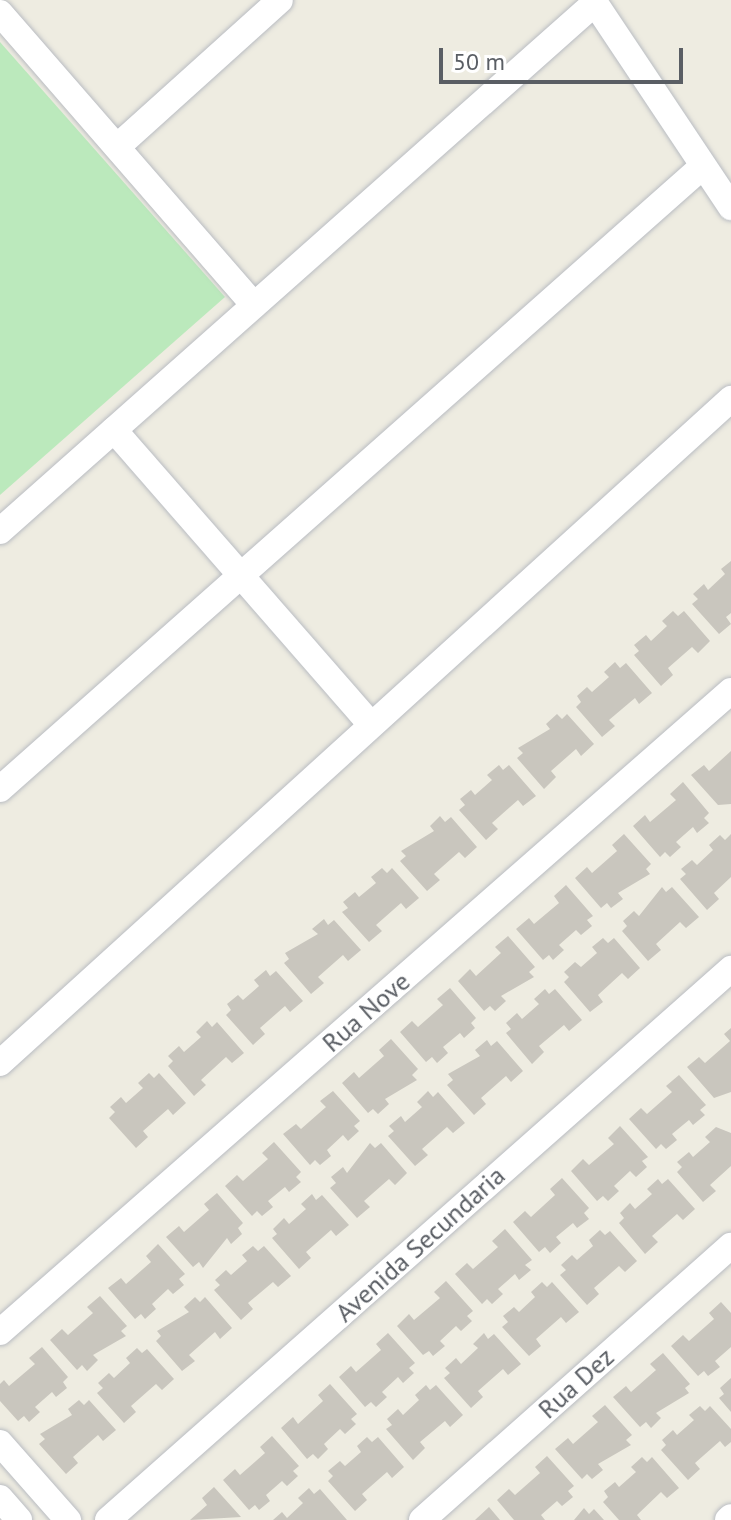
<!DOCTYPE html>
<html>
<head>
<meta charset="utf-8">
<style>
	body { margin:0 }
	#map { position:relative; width:731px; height:1520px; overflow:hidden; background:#eeece1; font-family:"PT Sans",sans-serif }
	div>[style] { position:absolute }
	.green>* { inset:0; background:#bbe9bc }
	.building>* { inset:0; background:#c9c6be }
	.roads { filter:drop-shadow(0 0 2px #b9bcc2) drop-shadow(0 0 2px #b9bcc2) }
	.minor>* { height:26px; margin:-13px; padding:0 13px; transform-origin:13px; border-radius:13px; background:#fff }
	span { translate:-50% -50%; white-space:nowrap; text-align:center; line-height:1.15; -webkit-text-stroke:6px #fff; paint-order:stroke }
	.street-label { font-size:26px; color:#5a5e64 }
	.scale { position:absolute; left:439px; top:48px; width:244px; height:36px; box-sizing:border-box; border:4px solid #5a5e64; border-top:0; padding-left:10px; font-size:24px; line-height:28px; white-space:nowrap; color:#5a5e64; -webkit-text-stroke:6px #fff; paint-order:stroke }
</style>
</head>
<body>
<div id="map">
	<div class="green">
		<div style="clip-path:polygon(0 42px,225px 297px,0 495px)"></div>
	</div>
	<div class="building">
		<div style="clip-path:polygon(731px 561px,731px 613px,726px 617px,731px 624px,719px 634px,692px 604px,698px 599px,693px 594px,704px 584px,708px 590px,725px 574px,721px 569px)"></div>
		<div style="clip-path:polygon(673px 611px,678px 616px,684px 611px,710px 641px,698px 653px,692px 647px,668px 668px,673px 675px,661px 686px,634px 655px,639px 651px,634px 645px,646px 635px,651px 641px,667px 626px,662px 621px)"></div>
		<div style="clip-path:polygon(615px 662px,620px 668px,626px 663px,652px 693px,639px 704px,635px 698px,609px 720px,615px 726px,602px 737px,576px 707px,581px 702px,577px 696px,587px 687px,592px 692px,609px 677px,604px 672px)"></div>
		<div style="clip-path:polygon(557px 714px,562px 719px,567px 714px,594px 744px,581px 756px,576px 749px,551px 771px,556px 777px,544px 789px,517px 758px,523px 753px,518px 748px,550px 729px,546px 724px)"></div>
		<div style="clip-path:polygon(731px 751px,731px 804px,718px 805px,691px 775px,704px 765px,709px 771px)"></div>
		<div style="clip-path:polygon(499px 765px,503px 770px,509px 765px,536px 796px,523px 806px,518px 800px,492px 823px,498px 829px,486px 840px,459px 810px,465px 805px,460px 799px,471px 790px,475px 795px,492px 780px,487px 775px)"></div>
		<div style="clip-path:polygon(683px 782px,709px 813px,704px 818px,709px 823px,697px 833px,693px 827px,676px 842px,681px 847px,670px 857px,665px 852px,660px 857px,633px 826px,645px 815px,650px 822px,676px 800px,670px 794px)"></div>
		<div style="clip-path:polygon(440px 816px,445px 822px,451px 817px,477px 847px,465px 858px,459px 852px,434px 874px,440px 880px,427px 891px,400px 861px,406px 856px,401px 851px,434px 831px,430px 826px)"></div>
		<div style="clip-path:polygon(624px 834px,651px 864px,646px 869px,650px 874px,618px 893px,623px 899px,611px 908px,607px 903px,601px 908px,575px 878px,587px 867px,592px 873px,617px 851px,612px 845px)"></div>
		<div style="clip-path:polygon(731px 834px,731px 877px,714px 893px,719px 899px,707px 910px,680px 879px,686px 874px,681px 869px,692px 860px,697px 865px,713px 850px,709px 845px,720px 835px,725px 840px)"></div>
		<div style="clip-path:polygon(382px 868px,387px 873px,392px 868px,419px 898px,406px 909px,401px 903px,376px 925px,382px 931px,369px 942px,342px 912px,348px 908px,343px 902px,355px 892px,359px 897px,376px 883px,371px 877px)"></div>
		<div style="clip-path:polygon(566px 885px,593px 916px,587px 920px,592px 926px,581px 935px,576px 930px,559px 945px,564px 950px,553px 960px,549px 955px,543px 960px,516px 929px,529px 918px,534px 924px,559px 903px,554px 896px)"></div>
		<div style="clip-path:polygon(662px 887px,666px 892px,672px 887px,699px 917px,686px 928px,680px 922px,656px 944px,661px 950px,648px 961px,622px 931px,627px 926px,623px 921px,634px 911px,639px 916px)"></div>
		<div style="clip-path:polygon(324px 919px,328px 925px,334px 920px,361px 950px,348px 961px,343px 955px,318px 977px,324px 983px,311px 994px,284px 963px,289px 959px,285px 953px,318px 934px,312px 929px)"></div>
		<div style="clip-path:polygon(508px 936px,535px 967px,529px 972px,534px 977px,501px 996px,506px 1001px,495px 1011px,490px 1006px,484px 1011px,458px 981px,470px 969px,476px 976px,501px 953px,495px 947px)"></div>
		<div style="clip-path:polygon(603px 938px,608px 943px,614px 938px,640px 968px,628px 979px,622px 973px,598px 995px,603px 1002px,590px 1012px,564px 982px,569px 977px,564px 972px,575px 962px,581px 967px,597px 953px,592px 947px)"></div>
		<div style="clip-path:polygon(266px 970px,270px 976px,276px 971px,303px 1001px,290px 1012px,285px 1006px,260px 1028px,265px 1034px,253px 1045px,226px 1015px,231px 1010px,227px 1004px,238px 995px,243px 1000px,259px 986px,254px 980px)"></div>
		<div style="clip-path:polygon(450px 988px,476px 1018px,471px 1023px,475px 1028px,464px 1038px,460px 1033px,443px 1047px,448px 1053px,437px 1063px,432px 1057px,426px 1062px,400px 1032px,412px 1021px,418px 1027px,443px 1005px,437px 999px)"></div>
		<div style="clip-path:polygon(545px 989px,549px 994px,555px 989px,582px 1020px,569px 1031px,564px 1025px,539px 1046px,544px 1052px,532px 1064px,506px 1033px,511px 1029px,506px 1023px,517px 1013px,522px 1019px,539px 1004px,534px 999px)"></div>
		<div style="clip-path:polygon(207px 1021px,212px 1027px,217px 1022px,244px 1053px,232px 1063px,226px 1057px,201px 1080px,206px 1085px,194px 1096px,168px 1066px,173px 1061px,168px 1056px,179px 1046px,184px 1052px,201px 1037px,196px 1032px)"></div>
		<div style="clip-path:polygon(731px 1028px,731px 1092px,714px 1098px,687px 1067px,699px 1057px,705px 1063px,730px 1041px,724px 1034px)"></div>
		<div style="clip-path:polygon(391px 1039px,418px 1069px,412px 1075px,417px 1080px,385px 1099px,389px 1104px,378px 1114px,373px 1109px,368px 1113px,342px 1083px,354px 1072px,359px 1078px,384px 1056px,379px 1050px)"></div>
		<div style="clip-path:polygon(487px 1040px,491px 1046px,497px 1041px,523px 1071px,511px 1082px,506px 1076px,481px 1098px,486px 1104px,474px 1115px,447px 1085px,453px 1080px,448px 1074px,480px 1056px,475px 1050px)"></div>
		<div style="clip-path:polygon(149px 1073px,154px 1078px,159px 1073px,186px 1103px,173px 1115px,168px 1109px,143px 1131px,148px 1137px,136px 1148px,109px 1118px,115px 1112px,110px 1107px,121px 1097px,126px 1103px,143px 1088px,138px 1083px)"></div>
		<div style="clip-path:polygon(679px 1075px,706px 1105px,700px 1110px,705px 1115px,693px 1125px,689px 1120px,672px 1134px,677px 1140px,666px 1149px,661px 1144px,656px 1149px,629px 1119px,641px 1108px,647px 1114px,672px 1092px,666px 1086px)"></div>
		<div style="clip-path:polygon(333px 1091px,360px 1121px,354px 1126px,359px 1131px,348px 1141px,343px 1135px,327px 1150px,331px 1156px,320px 1165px,315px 1160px,310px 1165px,283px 1134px,296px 1124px,301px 1129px,326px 1107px,320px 1101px)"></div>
		<div style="clip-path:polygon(428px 1091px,433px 1097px,438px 1092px,465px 1123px,453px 1133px,447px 1127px,422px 1149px,428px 1155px,415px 1166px,388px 1136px,394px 1131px,389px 1126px,401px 1116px,405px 1122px,422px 1107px,417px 1102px)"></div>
		<div style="clip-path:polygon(620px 1126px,648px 1157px,642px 1161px,647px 1167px,636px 1177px,630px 1171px,614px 1186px,619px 1191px,608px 1201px,603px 1196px,597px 1201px,571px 1171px,583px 1159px,589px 1165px,614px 1144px,608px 1138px)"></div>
		<div style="clip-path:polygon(716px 1127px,731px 1133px,731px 1166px,710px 1185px,716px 1191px,703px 1202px,677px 1172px,682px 1167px,677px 1162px,689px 1152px,693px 1157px,710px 1142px,705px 1137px)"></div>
		<div style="clip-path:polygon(274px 1142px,301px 1172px,296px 1177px,301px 1182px,289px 1192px,285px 1187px,268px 1201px,273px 1207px,262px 1216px,257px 1211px,252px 1216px,225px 1186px,237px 1175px,243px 1181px,268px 1159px,262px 1153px)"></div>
		<div style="clip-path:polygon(370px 1143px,375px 1148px,381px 1143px,407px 1173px,395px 1185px,389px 1179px,364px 1201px,370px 1207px,357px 1218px,330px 1188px,336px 1183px,331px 1177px,343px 1167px,347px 1173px)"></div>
		<div style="clip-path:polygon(562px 1178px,589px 1208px,584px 1213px,589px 1219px,577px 1228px,573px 1223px,556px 1237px,561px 1243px,550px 1253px,545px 1247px,539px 1252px,513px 1222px,525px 1211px,531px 1217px,555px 1195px,550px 1189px)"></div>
		<div style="clip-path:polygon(658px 1179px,662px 1184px,668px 1179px,695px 1209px,683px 1220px,677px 1214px,652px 1236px,658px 1242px,645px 1254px,619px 1223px,624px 1218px,620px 1213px,630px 1203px,635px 1209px,652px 1194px,647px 1189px)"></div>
		<div style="clip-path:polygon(217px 1193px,243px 1223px,238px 1228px,242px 1234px,231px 1244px,227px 1238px,203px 1268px,199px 1262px,193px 1267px,166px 1237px,179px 1226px,184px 1232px,209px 1210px,204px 1204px)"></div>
		<div style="clip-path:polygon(312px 1194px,316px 1200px,322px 1195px,349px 1225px,336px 1236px,331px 1230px,306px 1252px,311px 1258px,299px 1269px,272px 1238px,277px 1234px,273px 1229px,284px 1218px,289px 1224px,306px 1209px,301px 1204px)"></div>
		<div style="clip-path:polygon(505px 1229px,532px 1260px,525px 1265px,531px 1270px,519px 1280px,515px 1274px,498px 1289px,503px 1294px,492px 1304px,487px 1299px,482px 1304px,455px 1274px,467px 1263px,473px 1269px,498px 1247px,492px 1241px)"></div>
		<div style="clip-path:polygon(600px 1230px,605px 1235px,610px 1231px,637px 1261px,625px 1272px,619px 1266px,594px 1288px,599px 1294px,587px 1305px,560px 1275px,566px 1270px,561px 1265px,572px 1255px,577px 1260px,593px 1246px,589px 1240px)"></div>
		<div style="clip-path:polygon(158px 1244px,185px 1274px,179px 1279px,184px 1285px,173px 1294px,168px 1289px,152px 1304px,156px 1309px,145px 1319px,141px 1314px,135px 1319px,108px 1288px,121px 1278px,126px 1284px,151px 1262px,146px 1256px)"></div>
		<div style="clip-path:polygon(253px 1246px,258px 1251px,264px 1246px,291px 1276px,278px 1287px,273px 1282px,248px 1303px,253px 1309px,241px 1320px,214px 1290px,220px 1285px,215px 1280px,226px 1270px,231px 1275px,247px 1261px,242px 1255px)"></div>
		<div style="clip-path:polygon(446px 1281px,473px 1311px,467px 1316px,472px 1321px,461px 1331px,456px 1326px,440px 1341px,445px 1346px,433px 1356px,429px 1351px,423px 1355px,397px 1326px,409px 1314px,414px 1320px,440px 1298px,434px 1292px)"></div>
		<div style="clip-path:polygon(542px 1282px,547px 1287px,552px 1282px,579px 1312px,566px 1323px,561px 1317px,536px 1339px,541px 1346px,529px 1356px,502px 1327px,508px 1322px,503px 1316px,514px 1307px,519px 1312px,535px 1297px,531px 1292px)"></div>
		<div style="clip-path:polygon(100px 1296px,127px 1326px,121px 1331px,126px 1336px,93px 1355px,98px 1360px,87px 1371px,82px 1365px,77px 1370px,50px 1340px,62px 1329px,68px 1335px,93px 1313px,87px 1307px)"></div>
		<div style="clip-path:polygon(195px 1297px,200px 1302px,205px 1297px,232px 1328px,220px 1339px,215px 1332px,189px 1355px,195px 1361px,182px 1371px,156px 1341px,161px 1336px,157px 1331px,189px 1312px,184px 1307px)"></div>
		<div style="clip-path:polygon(721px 1302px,731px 1313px,731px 1347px,715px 1361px,720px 1367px,708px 1376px,704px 1371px,698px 1376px,671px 1346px,683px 1335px,689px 1341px,714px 1319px,709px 1313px)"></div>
		<div style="clip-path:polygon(388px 1333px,415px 1363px,409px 1368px,414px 1373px,403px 1383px,398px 1377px,382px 1392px,387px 1397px,376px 1407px,371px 1402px,365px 1407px,339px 1377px,351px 1366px,356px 1372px,381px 1350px,376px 1344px)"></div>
		<div style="clip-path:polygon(484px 1333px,488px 1339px,494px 1334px,521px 1364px,508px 1375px,503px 1369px,478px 1391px,483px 1397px,471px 1408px,444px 1378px,450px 1373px,445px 1368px,456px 1358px,461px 1364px,478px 1348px,473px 1344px)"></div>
		<div style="clip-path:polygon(42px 1347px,68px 1377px,63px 1382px,67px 1388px,56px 1397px,52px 1392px,35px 1407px,40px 1412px,29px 1422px,24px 1416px,18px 1421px,0 1401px,0 1384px,4px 1380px,9px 1386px,35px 1364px,29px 1358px)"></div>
		<div style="clip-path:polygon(137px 1348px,142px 1353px,147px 1349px,174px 1379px,162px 1390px,156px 1384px,131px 1406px,136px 1412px,124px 1423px,97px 1393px,103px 1388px,98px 1383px,109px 1373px,114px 1378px,130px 1363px,126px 1358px)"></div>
		<div style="clip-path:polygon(663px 1353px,690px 1384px,685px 1388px,689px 1393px,656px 1413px,661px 1418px,651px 1428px,646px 1422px,640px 1427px,613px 1397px,626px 1386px,631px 1392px,656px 1370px,650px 1364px)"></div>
		<div style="clip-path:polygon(731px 1378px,731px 1412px,719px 1398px,724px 1394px,720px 1388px)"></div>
		<div style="clip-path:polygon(330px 1384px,357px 1414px,351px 1419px,356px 1424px,345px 1434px,340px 1429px,324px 1444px,328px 1449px,318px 1459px,313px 1454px,307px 1459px,281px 1428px,293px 1417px,298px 1424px,323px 1401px,318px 1395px)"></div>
		<div style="clip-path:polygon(426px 1385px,430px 1390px,436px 1385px,463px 1415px,450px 1427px,445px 1421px,420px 1442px,425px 1448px,413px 1460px,386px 1429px,392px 1425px,387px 1419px,398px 1409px,403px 1415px,419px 1400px,415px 1395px)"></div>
		<div style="clip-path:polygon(79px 1400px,84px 1405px,89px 1400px,116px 1430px,103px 1441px,98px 1435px,73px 1457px,78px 1463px,66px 1474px,39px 1444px,45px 1439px,40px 1434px,72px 1415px,68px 1409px)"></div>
		<div style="clip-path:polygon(605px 1405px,632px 1435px,626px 1440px,631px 1445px,598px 1464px,603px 1470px,592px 1479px,587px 1474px,582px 1479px,555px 1449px,568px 1438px,573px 1444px,598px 1422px,592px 1416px)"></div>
		<div style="clip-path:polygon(700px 1406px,705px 1411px,710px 1406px,731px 1429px,731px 1442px,725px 1447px,720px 1441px,695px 1463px,700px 1469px,688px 1480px,661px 1450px,666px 1445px,662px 1440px,673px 1430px,677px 1435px,694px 1420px,689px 1415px)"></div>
		<div style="clip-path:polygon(272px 1436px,299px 1466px,293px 1471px,298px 1476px,287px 1486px,282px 1481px,266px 1495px,270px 1501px,259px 1510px,255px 1505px,249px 1510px,223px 1480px,235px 1469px,240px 1475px,265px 1453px,260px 1447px)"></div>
		<div style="clip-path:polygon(367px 1437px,372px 1442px,378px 1437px,404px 1467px,392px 1478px,387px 1472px,362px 1494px,367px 1500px,355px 1511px,328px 1481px,333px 1476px,328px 1471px,340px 1461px,345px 1466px,361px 1452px,357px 1446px)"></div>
		<div style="clip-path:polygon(547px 1456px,574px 1486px,568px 1491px,573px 1497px,562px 1506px,557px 1501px,541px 1515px,545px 1520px,514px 1520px,497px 1500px,509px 1489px,515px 1495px,540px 1473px,535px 1467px)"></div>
		<div style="clip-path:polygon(642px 1457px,647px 1462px,652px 1457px,679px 1488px,667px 1498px,661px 1492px,637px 1515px,641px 1520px,619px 1520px,603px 1502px,608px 1497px,604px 1491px,615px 1482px,619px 1487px,636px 1472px,631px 1467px)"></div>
		<div style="clip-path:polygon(214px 1487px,241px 1517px,190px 1520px,207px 1505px,202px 1498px)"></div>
		<div style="clip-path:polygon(309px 1488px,314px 1494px,320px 1489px,347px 1520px,273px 1520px,282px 1512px,287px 1518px,303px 1503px,298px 1498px)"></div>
		<div style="clip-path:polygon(489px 1507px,500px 1520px,475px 1520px)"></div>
		<div style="clip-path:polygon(584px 1508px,589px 1514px,594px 1509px,604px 1520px,574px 1520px)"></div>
	</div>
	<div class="roads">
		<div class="minor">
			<div style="left:593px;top:0;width:249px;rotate:56.3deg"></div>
			<div style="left:0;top:13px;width:387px;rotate:49deg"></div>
			<div style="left:117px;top:147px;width:219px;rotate:-42deg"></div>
			<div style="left:114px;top:430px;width:391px;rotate:48.9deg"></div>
			<div style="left:0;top:531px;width:795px;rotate:-41.59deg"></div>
			<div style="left:0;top:789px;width:939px;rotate:-41.55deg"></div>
			<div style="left:0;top:1063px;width:988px;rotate:-42.25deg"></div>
			<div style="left:0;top:1332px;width:972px;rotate:-41.25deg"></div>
			<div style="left:0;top:1443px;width:103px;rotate:48.6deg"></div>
			<div style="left:0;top:1498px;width:29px;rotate:49deg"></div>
			<div style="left:108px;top:1520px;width:832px;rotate:-41.49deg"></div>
			<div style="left:422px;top:1520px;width:413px;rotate:-41.6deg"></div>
			<div style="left:728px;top:1520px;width:4px;rotate:-45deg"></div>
		</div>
	</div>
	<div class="street-label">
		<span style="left:366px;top:1012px;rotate:-41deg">Rua Nove</span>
		<span style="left:420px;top:1244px;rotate:-42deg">Avenida Secundaria</span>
		<span style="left:576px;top:1383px;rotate:-42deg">Rua Dez</span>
	</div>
	<div class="scale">50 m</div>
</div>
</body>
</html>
